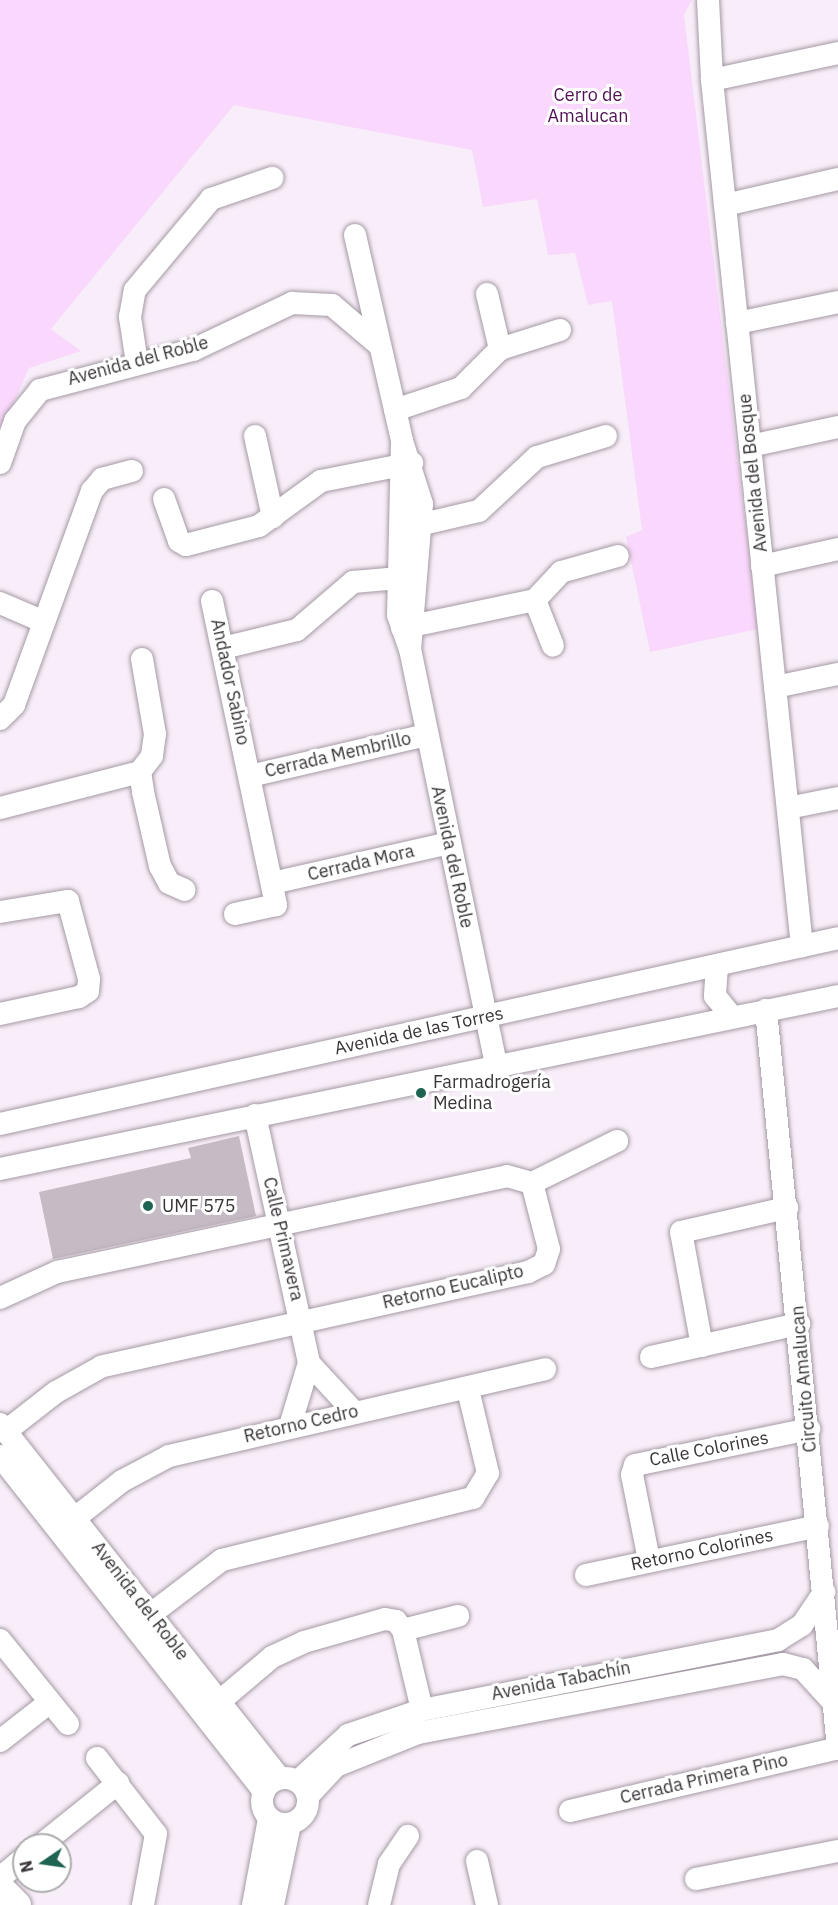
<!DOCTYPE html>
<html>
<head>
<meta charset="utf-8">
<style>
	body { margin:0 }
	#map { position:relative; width:838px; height:1905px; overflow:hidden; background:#f8eef9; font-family:"IBM Plex Sans",sans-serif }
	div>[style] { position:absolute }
	.green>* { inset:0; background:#fad7fc }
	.building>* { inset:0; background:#c5bbc5 }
	.roads { filter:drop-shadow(0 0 2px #a49aa4) drop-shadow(0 0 2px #a49aa4) }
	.minor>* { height:22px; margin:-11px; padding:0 11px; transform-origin:11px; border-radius:11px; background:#fff }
	.minor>.ring { margin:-11px; padding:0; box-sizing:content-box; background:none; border:22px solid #fff; border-radius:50% }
	.major>* { height:28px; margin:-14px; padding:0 14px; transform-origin:14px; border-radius:14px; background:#fff }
	.dots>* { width:16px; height:16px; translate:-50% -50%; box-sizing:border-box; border:3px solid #fff; border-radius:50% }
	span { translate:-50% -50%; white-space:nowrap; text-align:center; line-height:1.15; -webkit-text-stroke:6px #fff; paint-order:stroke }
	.park-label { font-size:18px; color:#501155 }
	.street-label { font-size:18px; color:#383438 }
	.poi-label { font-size:18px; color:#383438 }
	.left { translate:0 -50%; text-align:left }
	.north { position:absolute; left:12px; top:1833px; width:60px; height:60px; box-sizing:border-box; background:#fff; border:2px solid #afaeaf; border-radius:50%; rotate:257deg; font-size:16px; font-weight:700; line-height:24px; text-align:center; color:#383438 }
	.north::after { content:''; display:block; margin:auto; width:21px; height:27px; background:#1f6353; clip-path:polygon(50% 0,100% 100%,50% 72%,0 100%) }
</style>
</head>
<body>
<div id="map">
	<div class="green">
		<div style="clip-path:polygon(0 0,692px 0,684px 15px,758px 629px,650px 652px,626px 537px,642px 530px,612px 301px,588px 305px,575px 253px,548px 255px,537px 199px,483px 207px,472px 150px,234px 105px,51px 329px,81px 351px,29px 368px,0 434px)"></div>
	</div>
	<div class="building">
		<div style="clip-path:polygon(239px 1136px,256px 1216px,53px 1259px,39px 1192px,191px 1158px,188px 1148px)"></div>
	</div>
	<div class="roads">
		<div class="minor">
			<div style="left:708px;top:0;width:80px;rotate:87.1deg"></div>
			<div style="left:712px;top:80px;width:871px;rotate:84.07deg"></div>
			<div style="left:712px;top:80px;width:129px;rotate:-12.1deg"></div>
			<div style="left:725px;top:205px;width:116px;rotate:-13deg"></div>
			<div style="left:355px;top:235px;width:211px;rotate:77.1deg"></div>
			<div style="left:402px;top:441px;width:66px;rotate:72.4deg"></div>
			<div style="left:422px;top:504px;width:145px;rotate:94.7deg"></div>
			<div style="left:487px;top:294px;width:57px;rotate:76.7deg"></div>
			<div style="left:737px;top:323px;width:103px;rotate:-11.7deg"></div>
			<div style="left:137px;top:363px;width:47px;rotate:-98.7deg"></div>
			<div style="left:130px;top:317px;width:27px;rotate:-80deg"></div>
			<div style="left:135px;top:290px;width:119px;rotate:-50.1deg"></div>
			<div style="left:211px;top:199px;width:65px;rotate:-19deg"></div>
			<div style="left:395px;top:410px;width:70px;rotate:-18.4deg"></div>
			<div style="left:461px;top:388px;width:55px;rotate:-45deg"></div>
			<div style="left:500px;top:349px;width:63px;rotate:-17.6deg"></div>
			<div style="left:255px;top:436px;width:83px;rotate:77.5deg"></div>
			<div style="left:402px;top:441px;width:174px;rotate:91.3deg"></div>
			<div style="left:398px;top:615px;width:36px;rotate:71deg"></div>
			<div style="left:410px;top:649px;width:424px;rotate:78.3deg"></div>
			<div style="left:750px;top:446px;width:90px;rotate:-12.2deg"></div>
			<div style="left:0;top:463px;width:45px;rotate:-70.3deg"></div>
			<div style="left:15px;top:421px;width:40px;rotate:-51deg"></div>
			<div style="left:40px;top:390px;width:158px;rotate:-14.7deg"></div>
			<div style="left:193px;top:350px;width:110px;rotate:-25.4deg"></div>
			<div style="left:292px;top:303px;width:40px;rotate:2.9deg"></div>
			<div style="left:332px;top:305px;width:60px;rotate:40.3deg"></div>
			<div style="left:164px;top:499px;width:45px;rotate:70.3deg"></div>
			<div style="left:179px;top:541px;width:8px;rotate:30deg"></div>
			<div style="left:186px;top:545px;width:75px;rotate:-14.6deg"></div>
			<div style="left:259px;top:526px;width:77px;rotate:-36deg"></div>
			<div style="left:321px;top:481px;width:93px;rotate:-11.2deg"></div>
			<div style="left:423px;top:524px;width:57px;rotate:-13.1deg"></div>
			<div style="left:479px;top:511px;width:79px;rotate:-43deg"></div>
			<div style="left:537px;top:457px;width:72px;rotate:-16.9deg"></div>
			<div style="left:762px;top:566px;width:78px;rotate:-12.6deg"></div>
			<div style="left:535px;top:600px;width:49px;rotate:68.6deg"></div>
			<div style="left:212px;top:601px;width:311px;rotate:78.1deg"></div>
			<div style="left:276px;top:905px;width:42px;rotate:167.6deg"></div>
			<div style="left:0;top:603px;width:46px;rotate:23.2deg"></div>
			<div style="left:402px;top:628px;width:136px;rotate:-11.9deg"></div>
			<div style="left:535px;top:600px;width:38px;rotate:-47deg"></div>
			<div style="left:561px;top:572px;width:59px;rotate:-15.7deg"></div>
			<div style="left:223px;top:648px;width:76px;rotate:-13.7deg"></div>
			<div style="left:297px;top:630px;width:74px;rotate:-40.6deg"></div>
			<div style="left:353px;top:582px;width:58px;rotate:-4.9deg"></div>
			<div style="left:142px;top:659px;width:76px;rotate:80.2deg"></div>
			<div style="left:155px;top:734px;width:22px;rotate:98deg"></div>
			<div style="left:152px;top:756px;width:20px;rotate:127deg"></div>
			<div style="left:140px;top:772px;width:20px;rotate:81deg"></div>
			<div style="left:143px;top:792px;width:76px;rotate:77.1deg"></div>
			<div style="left:160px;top:866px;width:19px;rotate:62deg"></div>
			<div style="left:169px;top:883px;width:17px;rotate:24deg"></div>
			<div style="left:775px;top:687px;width:64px;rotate:-11.7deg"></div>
			<div style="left:0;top:719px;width:20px;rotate:-45deg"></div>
			<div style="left:14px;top:705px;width:228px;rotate:-70deg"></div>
			<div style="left:92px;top:491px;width:16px;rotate:-50deg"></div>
			<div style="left:102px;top:479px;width:31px;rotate:-15deg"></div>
			<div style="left:250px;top:776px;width:181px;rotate:-13.1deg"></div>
			<div style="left:0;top:808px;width:145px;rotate:-14.4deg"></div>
			<div style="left:788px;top:808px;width:51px;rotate:-11.3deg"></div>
			<div style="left:272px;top:883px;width:181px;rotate:-12.7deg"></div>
			<div style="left:0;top:912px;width:69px;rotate:-9.2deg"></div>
			<div style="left:68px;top:901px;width:81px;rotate:74.9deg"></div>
			<div style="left:89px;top:979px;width:12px;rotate:95deg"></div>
			<div style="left:88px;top:991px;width:11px;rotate:146deg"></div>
			<div style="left:79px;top:997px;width:81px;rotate:167.9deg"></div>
			<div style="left:717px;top:966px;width:30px;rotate:94deg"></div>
			<div style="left:715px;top:996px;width:27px;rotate:51deg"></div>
			<div style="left:766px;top:1010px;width:742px;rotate:84.43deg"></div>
			<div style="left:255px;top:1115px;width:254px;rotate:77.7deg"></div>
			<div style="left:309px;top:1363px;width:66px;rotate:106.8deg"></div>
			<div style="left:0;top:1124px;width:858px;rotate:-12.51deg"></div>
			<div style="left:0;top:1169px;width:856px;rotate:-11.66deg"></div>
			<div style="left:532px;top:1183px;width:95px;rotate:-26.3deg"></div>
			<div style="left:0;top:1298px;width:63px;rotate:-24.5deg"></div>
			<div style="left:57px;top:1272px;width:460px;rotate:-12deg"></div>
			<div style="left:507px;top:1176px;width:26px;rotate:16deg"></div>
			<div style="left:532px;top:1183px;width:68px;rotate:75.6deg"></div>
			<div style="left:549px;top:1249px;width:16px;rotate:108deg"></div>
			<div style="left:544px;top:1264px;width:18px;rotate:153deg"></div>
			<div style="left:528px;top:1272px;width:437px;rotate:167.5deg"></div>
			<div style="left:101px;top:1367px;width:51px;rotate:150.9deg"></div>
			<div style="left:56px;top:1392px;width:63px;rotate:142deg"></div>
			<div style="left:702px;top:1346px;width:116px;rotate:-100.4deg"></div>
			<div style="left:681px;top:1232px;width:109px;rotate:-12.8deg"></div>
			<div style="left:651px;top:1357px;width:152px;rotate:-12.6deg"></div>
			<div style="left:309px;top:1363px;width:67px;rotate:47.4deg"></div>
			<div style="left:0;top:1424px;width:451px;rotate:51.7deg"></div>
			<div style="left:0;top:1456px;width:427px;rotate:51.8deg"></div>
			<div style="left:75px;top:1518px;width:60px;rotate:-38.2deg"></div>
			<div style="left:122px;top:1481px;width:53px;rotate:-28deg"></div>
			<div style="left:169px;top:1456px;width:386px;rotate:-13deg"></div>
			<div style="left:649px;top:1560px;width:87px;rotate:-101.3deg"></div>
			<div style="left:632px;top:1475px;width:10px;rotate:-73deg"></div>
			<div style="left:635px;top:1465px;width:178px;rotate:-11.7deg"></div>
			<div style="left:586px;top:1575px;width:237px;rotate:-11.9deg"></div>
			<div style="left:151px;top:1614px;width:89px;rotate:-37.3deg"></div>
			<div style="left:222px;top:1560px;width:259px;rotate:-13.9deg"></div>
			<div style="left:473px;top:1498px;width:29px;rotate:-59deg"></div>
			<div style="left:488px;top:1473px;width:85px;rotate:-103.5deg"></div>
			<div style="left:403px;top:1630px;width:82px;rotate:76.6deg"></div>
			<div style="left:0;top:1640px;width:108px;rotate:51deg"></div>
			<div style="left:220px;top:1701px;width:68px;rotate:-40.2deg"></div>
			<div style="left:272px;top:1657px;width:35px;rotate:-25deg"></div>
			<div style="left:304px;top:1642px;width:84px;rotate:-15.9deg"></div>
			<div style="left:385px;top:1619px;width:11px;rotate:10deg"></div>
			<div style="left:396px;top:1621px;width:11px;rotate:52deg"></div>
			<div style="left:403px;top:1630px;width:57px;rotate:-14.3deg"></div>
			<div style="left:0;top:1741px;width:63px;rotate:-38deg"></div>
			<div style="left:97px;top:1758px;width:96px;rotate:52.2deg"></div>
			<div style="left:156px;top:1834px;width:72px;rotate:100.4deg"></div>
			<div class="ring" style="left:262px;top:1778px;width:24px;height:24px"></div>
			<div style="left:298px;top:1781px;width:68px;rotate:-42.6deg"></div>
			<div style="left:348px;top:1735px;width:78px;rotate:-18.7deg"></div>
			<div style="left:422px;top:1710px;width:363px;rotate:-11.1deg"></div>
			<div style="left:778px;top:1640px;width:28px;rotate:-32deg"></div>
			<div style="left:802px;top:1625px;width:40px;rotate:-56deg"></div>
			<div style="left:308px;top:1796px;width:41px;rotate:-47deg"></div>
			<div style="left:336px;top:1766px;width:88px;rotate:-21.9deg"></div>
			<div style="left:418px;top:1733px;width:371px;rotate:-10.7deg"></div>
			<div style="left:783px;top:1664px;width:21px;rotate:14deg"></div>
			<div style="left:803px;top:1669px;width:45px;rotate:47.7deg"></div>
			<div style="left:570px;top:1811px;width:275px;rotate:-13.2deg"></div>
			<div style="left:41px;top:1845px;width:99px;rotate:-38.8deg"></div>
			<div style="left:477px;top:1861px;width:45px;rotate:77.2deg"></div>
			<div style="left:0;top:1878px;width:31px;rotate:-40deg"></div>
			<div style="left:696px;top:1879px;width:145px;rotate:-11.2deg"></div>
			<div style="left:253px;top:1905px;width:87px;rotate:-79.5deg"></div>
			<div style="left:273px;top:1905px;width:83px;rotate:-78.1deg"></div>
			<div style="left:379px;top:1905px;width:42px;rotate:-76.3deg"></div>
			<div style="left:389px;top:1864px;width:34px;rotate:-56deg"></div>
		</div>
		<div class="major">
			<div style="left:0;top:1888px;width:24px;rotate:45deg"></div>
		</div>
	</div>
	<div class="dots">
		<div style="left:421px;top:1093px;background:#1f6353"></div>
		<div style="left:148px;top:1206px;background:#1f6353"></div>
	</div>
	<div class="park-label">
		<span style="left:588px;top:106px">Cerro de<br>Amalucan</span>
	</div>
	<div class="street-label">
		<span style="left:138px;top:361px;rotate:-15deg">Avenida del Roble</span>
		<span style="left:753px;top:473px;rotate:-96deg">Avenida del Bosque</span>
		<span style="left:230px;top:682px;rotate:78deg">Andador Sabino</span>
		<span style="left:338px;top:755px;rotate:-13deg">Cerrada Membrillo</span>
		<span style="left:452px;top:857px;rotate:78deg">Avenida del Roble</span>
		<span style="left:361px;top:863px;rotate:-13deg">Cerrada Mora</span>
		<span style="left:419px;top:1031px;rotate:-12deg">Avenida de las Torres</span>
		<span style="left:283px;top:1239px;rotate:77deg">Calle Primavera</span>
		<span style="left:453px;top:1287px;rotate:-13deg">Retorno Eucalipto</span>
		<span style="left:804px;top:1379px;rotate:-95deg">Circuito Amalucan</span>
		<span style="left:301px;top:1424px;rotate:-13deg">Retorno Cedro</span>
		<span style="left:709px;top:1449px;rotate:-11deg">Calle Colorines</span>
		<span style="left:702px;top:1550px;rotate:-12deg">Retorno Colorines</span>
		<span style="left:140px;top:1601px;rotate:52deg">Avenida del Roble</span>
		<span style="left:561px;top:1681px;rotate:-11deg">Avenida Tabachín</span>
		<span style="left:704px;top:1779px;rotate:-13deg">Cerrada Primera Pino</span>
	</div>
	<div class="poi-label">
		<span class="left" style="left:433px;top:1093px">Farmadrogería<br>Medina</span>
		<span class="left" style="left:162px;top:1206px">UMF 575</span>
	</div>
	<div class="north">N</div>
</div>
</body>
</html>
